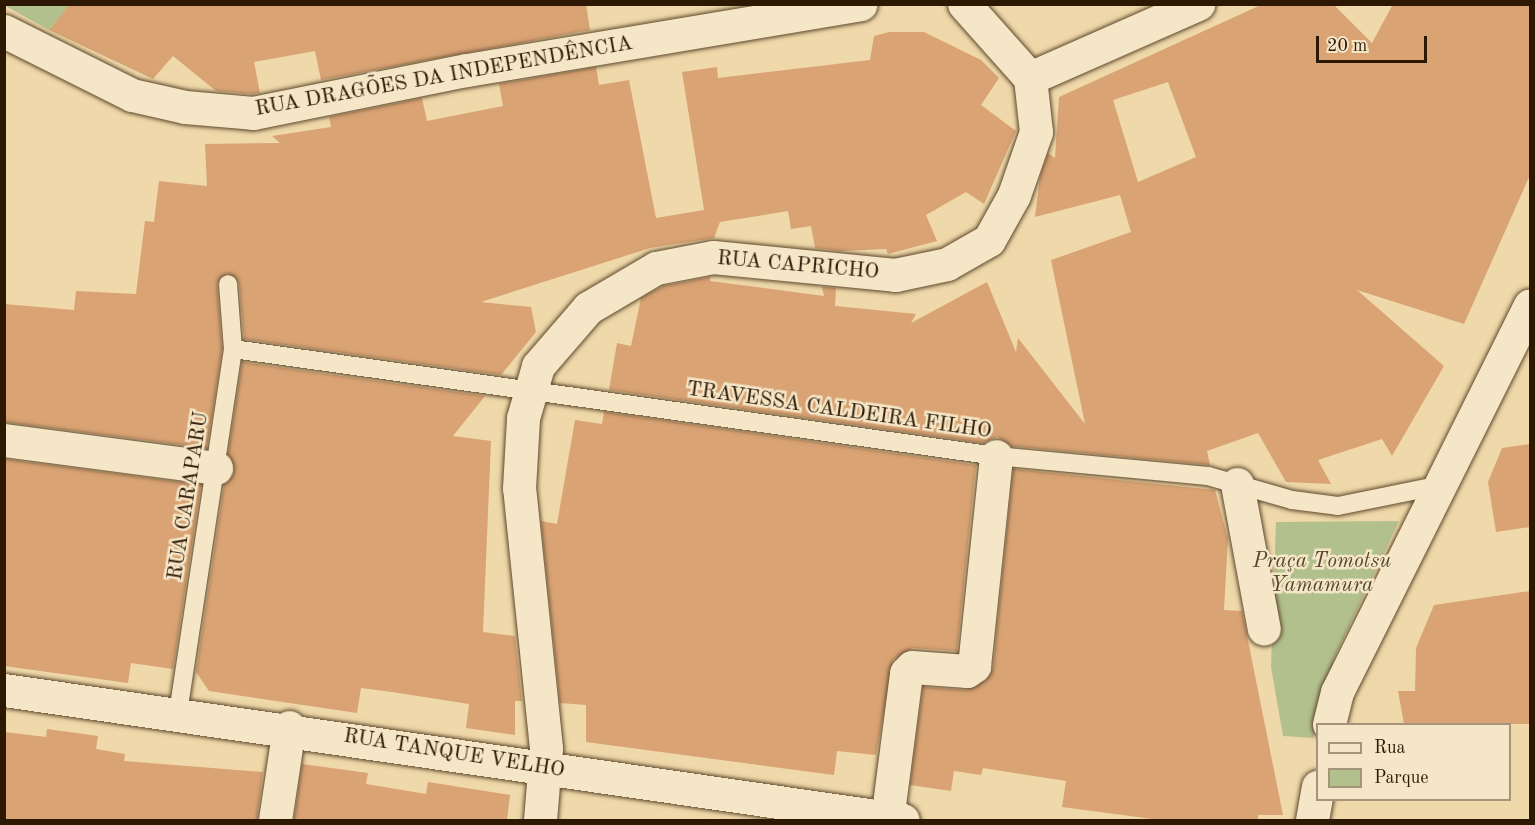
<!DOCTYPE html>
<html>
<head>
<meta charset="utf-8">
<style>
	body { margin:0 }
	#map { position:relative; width:1535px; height:825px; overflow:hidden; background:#efd8a9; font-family:"Old Standard TT",serif }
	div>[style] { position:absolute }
	.green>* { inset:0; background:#b2c08e }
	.building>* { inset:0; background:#d9a374 }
	.roads { filter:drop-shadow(0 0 2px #5e482d) drop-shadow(0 0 2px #5e482d) }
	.service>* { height:18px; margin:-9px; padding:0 9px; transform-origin:9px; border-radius:9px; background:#f5e6c7 }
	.minor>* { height:33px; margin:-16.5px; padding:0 16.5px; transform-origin:16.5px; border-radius:16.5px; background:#f5e6c7 }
	.tertiary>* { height:33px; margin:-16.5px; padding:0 16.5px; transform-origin:16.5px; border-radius:16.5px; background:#f5e6c7 }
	span { translate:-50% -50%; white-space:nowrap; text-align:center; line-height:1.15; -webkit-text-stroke:5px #f5e6c7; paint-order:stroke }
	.street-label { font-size:21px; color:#2d1804 }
	.park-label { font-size:21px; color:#554a2d; font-style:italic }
	.frame { position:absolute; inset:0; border:6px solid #2d1804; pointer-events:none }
	.legend { position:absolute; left:1316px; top:723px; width:195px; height:78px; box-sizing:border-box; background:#f5e6c7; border:2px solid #a59479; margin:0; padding:8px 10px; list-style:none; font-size:18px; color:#2d1804 }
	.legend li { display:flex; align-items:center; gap:12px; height:30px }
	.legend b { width:30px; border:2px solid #a59479 }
	.scale { position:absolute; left:1316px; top:36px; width:111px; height:27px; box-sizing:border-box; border:3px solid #2d1804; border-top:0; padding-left:8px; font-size:18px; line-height:21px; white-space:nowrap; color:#2d1804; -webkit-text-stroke:4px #f5e6c7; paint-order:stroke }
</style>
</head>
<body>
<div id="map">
	<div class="green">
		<div style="clip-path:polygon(4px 5px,70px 5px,49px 30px)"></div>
		<div style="clip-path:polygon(1399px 521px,1334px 658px,1313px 738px,1283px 736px,1271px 667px,1276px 522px)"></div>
	</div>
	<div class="building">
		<div style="clip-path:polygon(70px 4px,586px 4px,590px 30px,321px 80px,315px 51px,254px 62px,260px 93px,252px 94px,216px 91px,173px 56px,153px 79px,49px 30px)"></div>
		<div style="clip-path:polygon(evenodd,1263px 4px,1333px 4px,1372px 43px,1393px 4px,1530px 4px,1530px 175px,1464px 324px,1357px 290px,1444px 366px,1392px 456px,1382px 439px,1318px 460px,1331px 484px,1286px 482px,1258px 433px,1207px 451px,1210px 465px,1011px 446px,997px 437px,983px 443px,609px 390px,617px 343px,631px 346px,641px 298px,663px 286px,710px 277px,710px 281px,824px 296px,822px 287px,836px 288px,835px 306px,916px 314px,911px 323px,987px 282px,1016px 352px,1018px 338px,1085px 424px,1051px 260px,1131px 232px,1120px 195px,1035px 217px,1040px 177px,1048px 153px,1055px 158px,1059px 97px,1263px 4px,1168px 82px,1196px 157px,1138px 182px,1113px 100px,1168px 82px)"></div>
		<div style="clip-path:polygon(889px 32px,924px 32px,981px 60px,999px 78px,981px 105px,1016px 131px,984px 204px,966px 192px,926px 215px,937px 241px,888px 254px,886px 249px,840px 251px,815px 248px,811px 226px,791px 229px,788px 211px,720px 222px,714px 238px,650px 248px,481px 302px,531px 307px,536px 332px,501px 375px,244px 339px,239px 283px,227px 273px,217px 284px,222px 349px,207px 448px,4px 422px,4px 304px,74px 310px,76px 291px,136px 294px,145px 221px,154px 222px,159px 181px,207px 186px,205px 144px,280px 143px,272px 136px,331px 127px,329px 117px,422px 98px,427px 121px,503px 106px,499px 84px,596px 67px,599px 85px,629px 80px,656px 218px,704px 210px,682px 72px,717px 67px,718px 78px,870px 60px,874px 36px)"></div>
		<div style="clip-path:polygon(242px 362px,485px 396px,453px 436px,491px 441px,483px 632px,515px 636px,522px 701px,515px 701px,515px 735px,466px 728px,469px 704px,392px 692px,361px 688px,357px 713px,209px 691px,196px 672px,224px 485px,234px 471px,228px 454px)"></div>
		<div style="clip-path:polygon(604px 412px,976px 465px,957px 651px,913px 648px,893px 660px,876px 755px,837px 751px,834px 775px,586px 742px,586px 705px,560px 703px,541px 521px,557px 524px,575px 420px,602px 424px)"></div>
		<div style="clip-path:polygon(1530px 444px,1530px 527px,1496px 532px,1488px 482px,1502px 448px)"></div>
		<div style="clip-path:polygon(4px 459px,201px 485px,173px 669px,131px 663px,128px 683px,4px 666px)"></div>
		<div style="clip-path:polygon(1013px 469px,1215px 490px,1228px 539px,1224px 610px,1242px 611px,1283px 815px,1258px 815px,1258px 820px,1160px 820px,1062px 807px,1066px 781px,983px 768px,981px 775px,954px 771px,951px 791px,910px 785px,923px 687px,966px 690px,985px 681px,993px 668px)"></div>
		<div style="clip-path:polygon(1530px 591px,1530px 724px,1404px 724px,1398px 691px,1415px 691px,1416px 648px,1434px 605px)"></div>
		<div style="clip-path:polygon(47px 729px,98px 736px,96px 749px,125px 754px,124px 761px,263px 772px,257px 820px,4px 820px,4px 732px,46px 737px)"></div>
		<div style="clip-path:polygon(302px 764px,368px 773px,366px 784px,426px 794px,428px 782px,510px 795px,507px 820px,294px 820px)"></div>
	</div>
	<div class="roads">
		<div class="service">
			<div style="left:233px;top:349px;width:770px;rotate:7.98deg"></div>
			<div style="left:996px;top:456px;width:213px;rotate:5.4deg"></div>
			<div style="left:1208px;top:476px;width:87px;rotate:15.9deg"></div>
			<div style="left:1292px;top:500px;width:46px;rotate:7.4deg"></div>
			<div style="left:1338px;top:506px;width:100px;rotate:-11.5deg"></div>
			<div style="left:178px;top:713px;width:368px;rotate:-81.4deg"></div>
			<div style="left:233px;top:349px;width:65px;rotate:-94.4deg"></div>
		</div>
		<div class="minor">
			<div style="left:4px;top:31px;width:143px;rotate:26.6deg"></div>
			<div style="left:132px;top:95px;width:54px;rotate:12.8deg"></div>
			<div style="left:185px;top:107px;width:68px;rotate:5deg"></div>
			<div style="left:253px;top:113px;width:218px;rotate:-11.4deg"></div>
			<div style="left:467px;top:70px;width:399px;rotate:-9.5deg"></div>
			<div style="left:1030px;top:78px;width:184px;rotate:-23.8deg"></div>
			<div style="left:4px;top:440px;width:214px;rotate:7.5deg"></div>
			<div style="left:1237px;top:484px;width:147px;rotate:79.5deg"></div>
			<div style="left:1329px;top:724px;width:33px;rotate:-76deg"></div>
			<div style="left:1337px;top:692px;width:432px;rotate:-63.5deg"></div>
			<div style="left:275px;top:820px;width:94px;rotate:-81.4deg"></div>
			<div style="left:540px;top:820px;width:72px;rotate:-85.2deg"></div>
			<div style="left:546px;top:748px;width:261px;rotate:-95.9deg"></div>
			<div style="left:519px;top:488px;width:70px;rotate:-86.7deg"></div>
			<div style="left:523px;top:418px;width:54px;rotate:-73.9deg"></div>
			<div style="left:538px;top:366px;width:77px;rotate:-49.2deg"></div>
			<div style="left:588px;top:308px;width:79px;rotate:-30.5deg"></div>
			<div style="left:656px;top:268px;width:58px;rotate:-10.9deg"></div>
			<div style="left:713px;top:257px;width:183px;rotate:5.6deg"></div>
			<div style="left:895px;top:275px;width:53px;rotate:-11.9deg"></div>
			<div style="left:947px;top:264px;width:48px;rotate:-29.7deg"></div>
			<div style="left:989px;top:240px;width:51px;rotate:-60.9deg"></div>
			<div style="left:1014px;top:195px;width:67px;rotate:-70.8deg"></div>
			<div style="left:1036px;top:132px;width:54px;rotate:-96.3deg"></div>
			<div style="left:1030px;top:78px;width:99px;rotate:-131.7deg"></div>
			<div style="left:887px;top:820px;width:148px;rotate:-82.6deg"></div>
			<div style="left:906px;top:673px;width:8px;rotate:-45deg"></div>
			<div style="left:912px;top:667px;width:55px;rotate:4.2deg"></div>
			<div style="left:967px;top:671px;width:9px;rotate:-36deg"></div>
			<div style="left:974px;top:666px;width:211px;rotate:-84deg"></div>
			<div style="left:1312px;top:820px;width:34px;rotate:-80deg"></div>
		</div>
		<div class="tertiary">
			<div style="left:4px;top:690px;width:908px;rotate:8.23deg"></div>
		</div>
	</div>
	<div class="street-label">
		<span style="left:444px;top:77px;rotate:-10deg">RUA DRAGÕES DA INDEPENDÊNCIA</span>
		<span style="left:798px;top:266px;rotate:5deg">RUA CAPRICHO</span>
		<span style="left:839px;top:411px;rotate:8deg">TRAVESSA CALDEIRA FILHO</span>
		<span style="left:189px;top:496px;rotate:-81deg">RUA CARAPARU</span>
		<span style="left:454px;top:754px;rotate:9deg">RUA TANQUE VELHO</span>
	</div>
	<div class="park-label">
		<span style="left:1322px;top:574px">Praça Tomotsu<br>Yamamura</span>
	</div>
	<div class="frame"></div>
	<ul class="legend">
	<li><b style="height:8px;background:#f5e6c7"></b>Rua</li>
	<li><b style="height:16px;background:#b2c08e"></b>Parque</li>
	</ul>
	<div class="scale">20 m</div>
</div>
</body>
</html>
